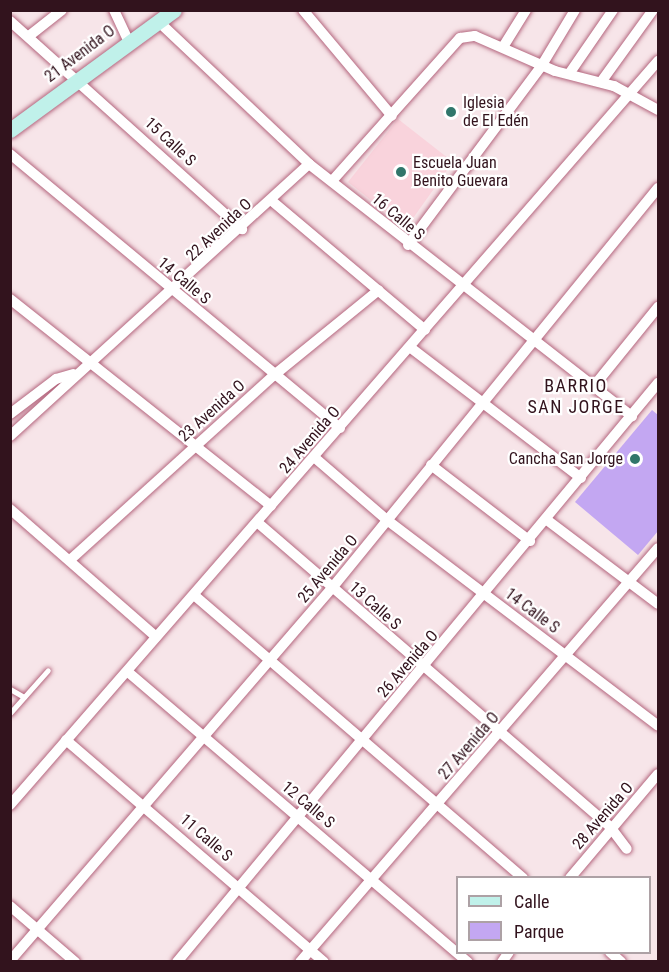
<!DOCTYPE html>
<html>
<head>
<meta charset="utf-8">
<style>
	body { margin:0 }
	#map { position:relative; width:669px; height:972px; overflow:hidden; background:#f7e5e9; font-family:"Roboto Condensed",sans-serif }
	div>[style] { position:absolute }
	.built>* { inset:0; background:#f9d3dc }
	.green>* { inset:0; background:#c3a7f2 }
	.roads { filter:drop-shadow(0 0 2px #b4667e) drop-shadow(0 0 2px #b4667e) }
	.lane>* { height:5px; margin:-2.5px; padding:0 2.5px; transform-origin:2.5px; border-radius:2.5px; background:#fff }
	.street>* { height:10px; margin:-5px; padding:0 5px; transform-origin:5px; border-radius:5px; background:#fff }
	.secondary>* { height:15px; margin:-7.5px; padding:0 7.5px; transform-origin:7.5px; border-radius:7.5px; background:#c0f1ea }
	.dots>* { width:16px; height:16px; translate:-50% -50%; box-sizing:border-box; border:3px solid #fff; border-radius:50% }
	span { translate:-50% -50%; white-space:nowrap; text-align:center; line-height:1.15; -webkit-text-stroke:4.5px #fff; paint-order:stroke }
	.street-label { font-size:16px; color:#32131d }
	.poi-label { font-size:16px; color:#32131d }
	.left { translate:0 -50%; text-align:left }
	.right { translate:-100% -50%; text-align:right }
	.neighbourhood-label { font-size:18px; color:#32131d; letter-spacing:1.5px }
	.frame { position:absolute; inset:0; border:12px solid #32131d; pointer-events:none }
	.legend { position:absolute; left:456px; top:876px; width:195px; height:78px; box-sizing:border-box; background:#fff; border:2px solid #ada1a5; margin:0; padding:8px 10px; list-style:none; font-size:18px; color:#32131d }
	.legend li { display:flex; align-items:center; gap:12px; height:30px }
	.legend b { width:30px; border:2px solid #ada1a5 }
</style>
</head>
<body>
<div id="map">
	<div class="built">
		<div style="clip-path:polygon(398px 119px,453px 162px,406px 228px,348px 182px)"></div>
	</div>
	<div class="green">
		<div style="clip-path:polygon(652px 410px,658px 415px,658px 531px,638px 555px,575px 502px)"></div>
	</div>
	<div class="roads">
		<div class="lane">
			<div style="left:10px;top:689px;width:16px;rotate:30deg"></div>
			<div style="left:10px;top:713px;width:57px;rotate:-48.5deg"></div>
		</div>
		<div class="street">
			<div style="left:114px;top:10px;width:33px;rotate:65deg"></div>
			<div style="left:303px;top:10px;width:138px;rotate:50deg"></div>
			<div style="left:10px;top:21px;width:312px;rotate:41.9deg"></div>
			<div style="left:159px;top:22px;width:207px;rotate:43.4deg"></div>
			<div style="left:309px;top:164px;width:410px;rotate:38deg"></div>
			<div style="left:29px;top:36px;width:42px;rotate:-38.2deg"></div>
			<div style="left:503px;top:47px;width:44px;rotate:-58.1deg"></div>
			<div style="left:569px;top:74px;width:78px;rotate:-55.5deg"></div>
			<div style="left:601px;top:82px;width:89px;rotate:-54.2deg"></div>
			<div style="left:10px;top:154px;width:429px;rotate:39.7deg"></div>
			<div style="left:332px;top:181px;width:192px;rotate:-48.2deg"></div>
			<div style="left:460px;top:38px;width:15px;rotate:-8deg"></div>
			<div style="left:475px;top:36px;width:87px;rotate:23.6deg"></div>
			<div style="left:555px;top:71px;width:61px;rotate:14.3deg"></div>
			<div style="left:614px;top:86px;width:50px;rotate:28.6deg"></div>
			<div style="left:272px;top:201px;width:200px;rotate:40.1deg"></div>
			<div style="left:408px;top:245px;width:224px;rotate:-53.3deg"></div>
			<div style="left:542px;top:65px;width:64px;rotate:-59deg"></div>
			<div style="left:10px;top:299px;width:333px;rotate:38.4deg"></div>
			<div style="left:411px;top:348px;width:214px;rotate:37.4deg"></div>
			<div style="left:594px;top:386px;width:102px;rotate:-51deg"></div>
			<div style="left:10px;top:414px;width:58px;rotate:-37.3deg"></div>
			<div style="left:56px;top:379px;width:18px;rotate:-16deg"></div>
			<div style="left:10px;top:436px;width:404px;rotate:-42.3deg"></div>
			<div style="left:314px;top:457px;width:96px;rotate:40.8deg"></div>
			<div style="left:387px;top:520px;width:340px;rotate:37.2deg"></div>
			<div style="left:431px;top:465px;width:125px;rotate:37.5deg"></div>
			<div style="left:10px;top:509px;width:194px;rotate:41.2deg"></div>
			<div style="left:547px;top:520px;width:139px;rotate:37.1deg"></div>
			<div style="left:257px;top:522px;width:468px;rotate:40.8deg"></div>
			<div style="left:611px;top:828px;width:26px;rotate:53deg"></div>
			<div style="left:70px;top:560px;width:274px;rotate:-42.2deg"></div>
			<div style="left:273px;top:376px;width:136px;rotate:-39.1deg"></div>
			<div style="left:194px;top:595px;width:434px;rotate:40.7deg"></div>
			<div style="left:128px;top:672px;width:447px;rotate:40.5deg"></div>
			<div style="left:66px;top:740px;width:340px;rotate:40.7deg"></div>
			<div style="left:10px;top:805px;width:987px;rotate:-48.95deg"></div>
			<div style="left:570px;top:878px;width:136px;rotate:-49.8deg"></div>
			<div style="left:10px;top:906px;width:86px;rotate:40.7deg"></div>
			<div style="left:610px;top:952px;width:15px;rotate:42deg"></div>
			<div style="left:10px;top:961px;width:493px;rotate:-49.2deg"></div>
			<div style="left:332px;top:588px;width:516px;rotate:-50.82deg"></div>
			<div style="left:177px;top:962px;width:753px;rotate:-50.28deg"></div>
			<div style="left:300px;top:962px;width:547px;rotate:-49.15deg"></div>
			<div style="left:502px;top:962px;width:12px;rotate:-55deg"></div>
		</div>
		<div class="secondary">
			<div style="left:10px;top:130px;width:203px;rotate:-36.2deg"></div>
		</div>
	</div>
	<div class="dots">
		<div style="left:451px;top:112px;background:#31766b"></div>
		<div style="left:401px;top:172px;background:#31766b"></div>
		<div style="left:635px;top:459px;background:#31766b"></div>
	</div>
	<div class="street-label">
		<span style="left:80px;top:54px;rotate:-37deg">21 Avenida O</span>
		<span style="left:170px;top:142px;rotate:43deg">15 Calle S</span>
		<span style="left:398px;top:217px;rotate:40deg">16 Calle S</span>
		<span style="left:219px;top:230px;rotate:-43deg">22 Avenida O</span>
		<span style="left:184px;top:281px;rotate:40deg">14 Calle S</span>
		<span style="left:212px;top:411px;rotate:-42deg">23 Avenida O</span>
		<span style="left:310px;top:440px;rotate:-49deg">24 Avenida O</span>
		<span style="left:328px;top:569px;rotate:-50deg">25 Avenida O</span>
		<span style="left:375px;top:606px;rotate:42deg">13 Calle S</span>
		<span style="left:532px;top:611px;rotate:37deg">14 Calle S</span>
		<span style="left:408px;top:664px;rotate:-49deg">26 Avenida O</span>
		<span style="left:469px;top:746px;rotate:-49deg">27 Avenida O</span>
		<span style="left:308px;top:805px;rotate:40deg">12 Calle S</span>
		<span style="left:603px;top:816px;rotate:-49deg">28 Avenida O</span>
		<span style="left:206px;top:838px;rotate:41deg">11 Calle S</span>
	</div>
	<div class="poi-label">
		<span class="left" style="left:463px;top:112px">Iglesia<br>de El Edén</span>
		<span class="left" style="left:413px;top:172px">Escuela Juan<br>Benito Guevara</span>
		<span class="right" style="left:623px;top:459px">Cancha San Jorge</span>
	</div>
	<div class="neighbourhood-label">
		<span style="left:576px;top:397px">BARRIO<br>SAN JORGE</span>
	</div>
	<div class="frame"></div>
	<ul class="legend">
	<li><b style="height:8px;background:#c0f1ea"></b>Calle</li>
	<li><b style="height:16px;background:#c3a7f2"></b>Parque</li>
	</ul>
</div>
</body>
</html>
